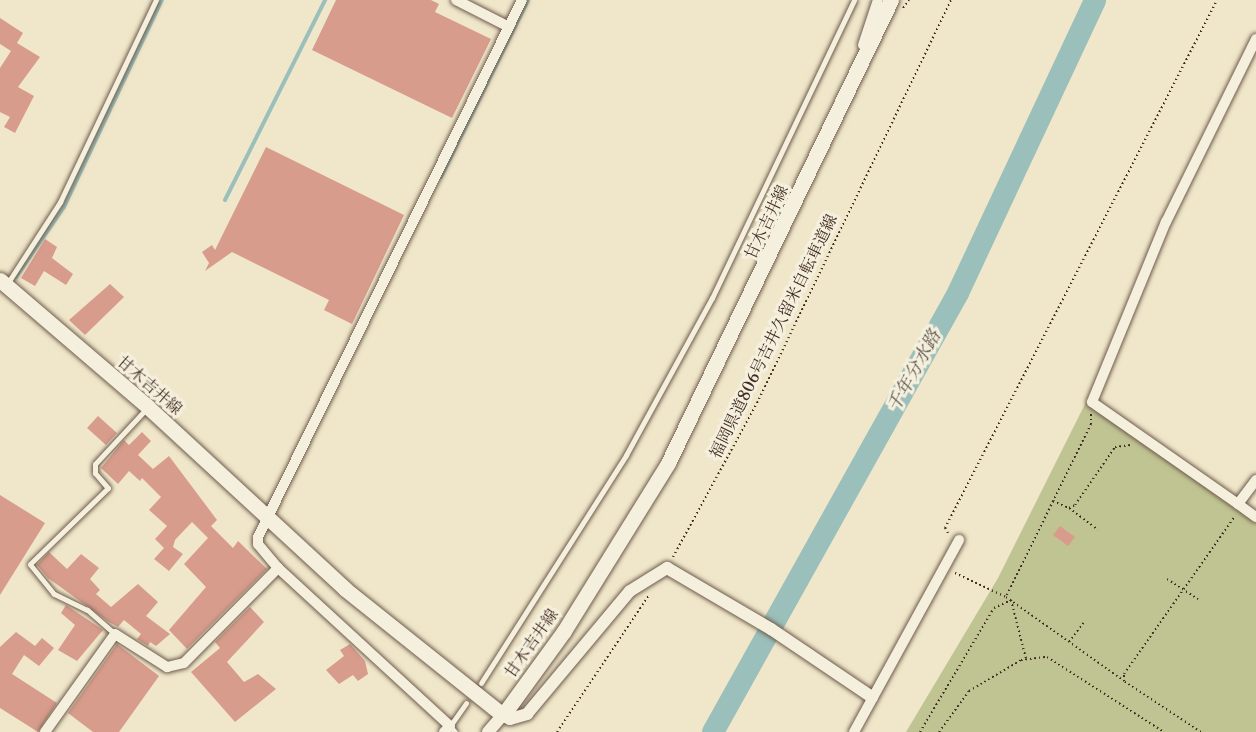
<!DOCTYPE html>
<html>
<head>
<meta charset="utf-8">
<style>
	body { margin:0 }
	#map { position:relative; width:1256px; height:732px; overflow:hidden; background:#f0e7ca; font-family:"Libre Caslon Text","Noto Serif JP",serif }
	div>[style] { position:absolute }
	.green>* { inset:0; background:#c0c492 }
	.stream>* { height:4px; margin:-2px; padding:0 2px; transform-origin:2px; border-radius:2px; background:#9bbfba }
	.river>* { height:22px; margin:-11px; padding:0 11px; transform-origin:11px; border-radius:11px; background:#9bbfba }
	.building>* { inset:0; background:#d89c8c }
	.path>* { height:2px; margin-top:-1px; transform-origin:0; background:repeating-linear-gradient(90deg,#422c22 0 1.5px,transparent 0 4.5px) }
	.roads { filter:drop-shadow(0 0 2px #6e5b4c) drop-shadow(0 0 2px #6e5b4c) }
	.service>* { height:5px; margin:-2.5px; padding:0 2.5px; transform-origin:2.5px; border-radius:2.5px; background:#f5efdd }
	.minor>* { height:10px; margin:-5px; padding:0 5px; transform-origin:5px; border-radius:5px; background:#f5efdd }
	.tertiary>* { height:12px; margin:-6px; padding:0 6px; transform-origin:6px; border-radius:6px; background:#f5efdd }
	.secondary>* { height:15px; margin:-7.5px; padding:0 7.5px; transform-origin:7.5px; border-radius:7.5px; background:#f5efdd }
	span { translate:-50% -50%; white-space:nowrap; text-align:center; line-height:1.15; -webkit-text-stroke:6px #f5efdd; paint-order:stroke }
	.street-label { font-size:16px; color:#422c22 }
	.water-label { font-size:18px; color:#585148; font-style:italic }
</style>
</head>
<body>
<div id="map">
	<div class="green">
		<div style="clip-path:polygon(1086px 402px,1256px 523px,1256px 732px,906px 732px,998px 578px)"></div>
	</div>
	<div class="stream">
		<div style="left:441px;top:177px;width:197px;rotate:-63.8deg"></div>
		<div style="left:225px;top:200px;width:224px;rotate:-63.4deg"></div>
		<div style="left:16px;top:277px;width:85px;rotate:-55.6deg"></div>
		<div style="left:64px;top:207px;width:229px;rotate:-64.7deg"></div>
	</div>
	<div class="river">
		<div style="left:713px;top:732px;width:503px;rotate:-60.83deg"></div>
		<div style="left:958px;top:293px;width:323px;rotate:-64.9deg"></div>
	</div>
	<div class="building">
		<div style="clip-path:polygon(336px 0,431px 0,439px 4px,435px 12px,491px 39px,452px 118px,312px 50px)"></div>
		<div style="clip-path:polygon(0 18px,23px 33px,17px 43px,40px 57px,18px 87px,34px 96px,15px 133px,4px 127px,10px 117px,0 112px,0 68px,11px 51px,0 44px)"></div>
		<div style="clip-path:polygon(266px 147px,404px 215px,352px 324px,324px 310px,329px 300px,232px 252px,205px 271px,209px 263px,202px 252px,212px 245px,215px 250px)"></div>
		<div style="clip-path:polygon(45px 239px,57px 247px,52px 258px,73px 274px,66px 285px,44px 271px,35px 286px,21px 278px)"></div>
		<div style="clip-path:polygon(110px 284px,124px 297px,85px 335px,69px 320px)"></div>
		<div style="clip-path:polygon(98px 416px,117px 433px,106px 445px,87px 428px)"></div>
		<div style="clip-path:polygon(142px 432px,151px 441px,138px 455px,153px 469px,169px 456px,217px 520px,211px 526px,233px 548px,238px 541px,267px 569px,187px 649px,169px 630px,206px 587px,184px 564px,208px 538px,192px 522px,175px 540px,173px 547px,183px 554px,169px 571px,154px 559px,164px 548px,155px 539px,167px 526px,149px 510px,161px 497px,142px 478px,140px 481px,129px 471px,118px 484px,101px 468px,124px 440px,129px 445px)"></div>
		<div style="clip-path:polygon(0 495px,45px 523px,0 595px)"></div>
		<div style="clip-path:polygon(1060px 526px,1075px 537px,1068px 546px,1053px 535px)"></div>
		<div style="clip-path:polygon(49px 552px,67px 569px,81px 554px,99px 568px,90px 579px,100px 590px,96px 594px,111px 607px,138px 584px,158px 602px,146px 616px,170px 634px,156px 646px,150px 642px,148px 646px,137px 639px,141px 634px,124px 620px,118px 627px,109px 622px,48px 578px,37px 565px)"></div>
		<div style="clip-path:polygon(66px 605px,103px 630px,77px 661px,58px 650px,75px 625px,61px 613px)"></div>
		<div style="clip-path:polygon(250px 607px,264px 622px,227px 662px,244px 682px,258px 674px,276px 689px,235px 722px,191px 672px,220px 648px,215px 642px)"></div>
		<div style="clip-path:polygon(16px 632px,35px 646px,42px 638px,54px 648px,39px 666px,24px 655px,12px 674px,57px 703px,38px 732px,0 708px,0 647px)"></div>
		<div style="clip-path:polygon(117px 644px,159px 676px,119px 732px,93px 732px,68px 713px)"></div>
		<div style="clip-path:polygon(350px 644px,365px 661px,368px 674px,358px 681px,353px 675px,339px 684px,326px 670px,344px 656px,340px 650px)"></div>
	</div>
	<div class="path">
		<div style="left:903px;top:8px;width:10px;rotate:-53deg"></div>
		<div style="left:1091px;top:414px;width:10px;rotate:90deg"></div>
		<div style="left:1091px;top:424px;width:193px;rotate:116.2deg"></div>
		<div style="left:1006px;top:597px;width:145px;rotate:35.4deg"></div>
		<div style="left:1053px;top:501px;width:17px;rotate:24deg"></div>
		<div style="left:1069px;top:508px;width:7px;rotate:-27deg"></div>
		<div style="left:1075px;top:505px;width:70px;rotate:-55.4deg"></div>
		<div style="left:1115px;top:447px;width:16px;rotate:-7deg"></div>
		<div style="left:1069px;top:508px;width:36px;rotate:37deg"></div>
		<div style="left:948px;top:533px;width:6px;rotate:-121deg"></div>
		<div style="left:945px;top:528px;width:594px;rotate:-62.74deg"></div>
		<div style="left:673px;top:557px;width:180px;rotate:-61.4deg"></div>
		<div style="left:759px;top:399px;width:443px;rotate:-64.3deg"></div>
		<div style="left:955px;top:573px;width:56px;rotate:25.2deg"></div>
		<div style="left:1167px;top:579px;width:37px;rotate:33deg"></div>
		<div style="left:1069px;top:642px;width:26px;rotate:-53deg"></div>
		<div style="left:557px;top:732px;width:165px;rotate:-56.1deg"></div>
		<div style="left:920px;top:732px;width:144px;rotate:-59.2deg"></div>
		<div style="left:994px;top:608px;width:19px;rotate:-25deg"></div>
		<div style="left:1011px;top:600px;width:61px;rotate:75.7deg"></div>
		<div style="left:939px;top:732px;width:51px;rotate:-53.8deg"></div>
		<div style="left:969px;top:691px;width:61px;rotate:-30.8deg"></div>
		<div style="left:1021px;top:660px;width:26px;rotate:-7deg"></div>
		<div style="left:1047px;top:657px;width:139px;rotate:32.7deg"></div>
		<div style="left:1201px;top:732px;width:92px;rotate:-146.5deg"></div>
		<div style="left:1124px;top:681px;width:7px;rotate:-90deg"></div>
		<div style="left:1124px;top:674px;width:193px;rotate:-54.9deg"></div>
	</div>
	<div class="roads">
		<div class="service">
			<div style="left:7px;top:284px;width:98px;rotate:-57.1deg"></div>
			<div style="left:60px;top:202px;width:224px;rotate:-64.6deg"></div>
			<div style="left:115px;top:634px;width:37px;rotate:-139deg"></div>
			<div style="left:87px;top:610px;width:37px;rotate:-154deg"></div>
			<div style="left:54px;top:594px;width:38px;rotate:-129deg"></div>
			<div style="left:30px;top:564px;width:109px;rotate:-44.3deg"></div>
			<div style="left:108px;top:488px;width:20px;rotate:-131deg"></div>
			<div style="left:95px;top:473px;width:9px;rotate:-90deg"></div>
			<div style="left:95px;top:464px;width:76px;rotate:-47.1deg"></div>
			<div style="left:481px;top:683px;width:270px;rotate:-57.5deg"></div>
			<div style="left:626px;top:455px;width:179px;rotate:-61.3deg"></div>
			<div style="left:712px;top:298px;width:330px;rotate:-64.5deg"></div>
			<div style="left:455px;top:732px;width:8px;rotate:-130deg"></div>
			<div style="left:450px;top:726px;width:28px;rotate:-55deg"></div>
		</div>
		<div class="minor">
			<div style="left:456px;top:0;width:59px;rotate:27deg"></div>
			<div style="left:863px;top:45px;width:47px;rotate:-71.6deg"></div>
			<div style="left:1256px;top:480px;width:30px;rotate:127deg"></div>
			<div style="left:1238px;top:504px;width:22px;rotate:36deg"></div>
			<div style="left:1238px;top:504px;width:178px;rotate:-145.1deg"></div>
			<div style="left:1092px;top:402px;width:195px;rotate:-67.7deg"></div>
			<div style="left:1166px;top:222px;width:204px;rotate:-63.8deg"></div>
			<div style="left:45px;top:732px;width:120px;rotate:-54.5deg"></div>
			<div style="left:115px;top:634px;width:62px;rotate:32.4deg"></div>
			<div style="left:167px;top:667px;width:17px;rotate:-13deg"></div>
			<div style="left:184px;top:663px;width:134px;rotate:-45.3deg"></div>
			<div style="left:444px;top:732px;width:8px;rotate:-45deg"></div>
			<div style="left:450px;top:726px;width:234px;rotate:-137.4deg"></div>
			<div style="left:278px;top:568px;width:31px;rotate:-130deg"></div>
			<div style="left:258px;top:544px;width:7px;rotate:-90deg"></div>
			<div style="left:258px;top:537px;width:598px;rotate:-63.82deg"></div>
			<div style="left:854px;top:732px;width:219px;rotate:-61.3deg"></div>
		</div>
		<div class="tertiary">
			<div style="left:488px;top:732px;width:23px;rotate:-49deg"></div>
			<div style="left:503px;top:715px;width:8px;rotate:30deg"></div>
			<div style="left:510px;top:719px;width:18px;rotate:-16deg"></div>
			<div style="left:527px;top:714px;width:160px;rotate:-50.1deg"></div>
			<div style="left:630px;top:591px;width:44px;rotate:-31.9deg"></div>
			<div style="left:667px;top:568px;width:121px;rotate:30.4deg"></div>
			<div style="left:771px;top:629px;width:122px;rotate:34deg"></div>
		</div>
		<div class="secondary">
			<div style="left:0;top:280px;width:195px;rotate:40.6deg"></div>
			<div style="left:148px;top:407px;width:268px;rotate:42.7deg"></div>
			<div style="left:345px;top:589px;width:202px;rotate:38.6deg"></div>
			<div style="left:503px;top:715px;width:104px;rotate:-54deg"></div>
			<div style="left:564px;top:631px;width:198px;rotate:-58.2deg"></div>
			<div style="left:668px;top:463px;width:514px;rotate:-64.28deg"></div>
		</div>
	</div>
	<div class="street-label">
		<span style="left:766px;top:222px;rotate:-65deg">甘木吉井線</span>
		<span style="left:773px;top:336px;rotate:-64deg">福岡県道806号吉井久留米自転車道線</span>
		<span style="left:150px;top:385px;rotate:41deg">甘木吉井線</span>
		<span style="left:531px;top:643px;rotate:-55deg">甘木吉井線</span>
	</div>
	<div class="water-label">
		<span style="left:914px;top:371px;rotate:-61deg">千年分水路</span>
	</div>
</div>
</body>
</html>
